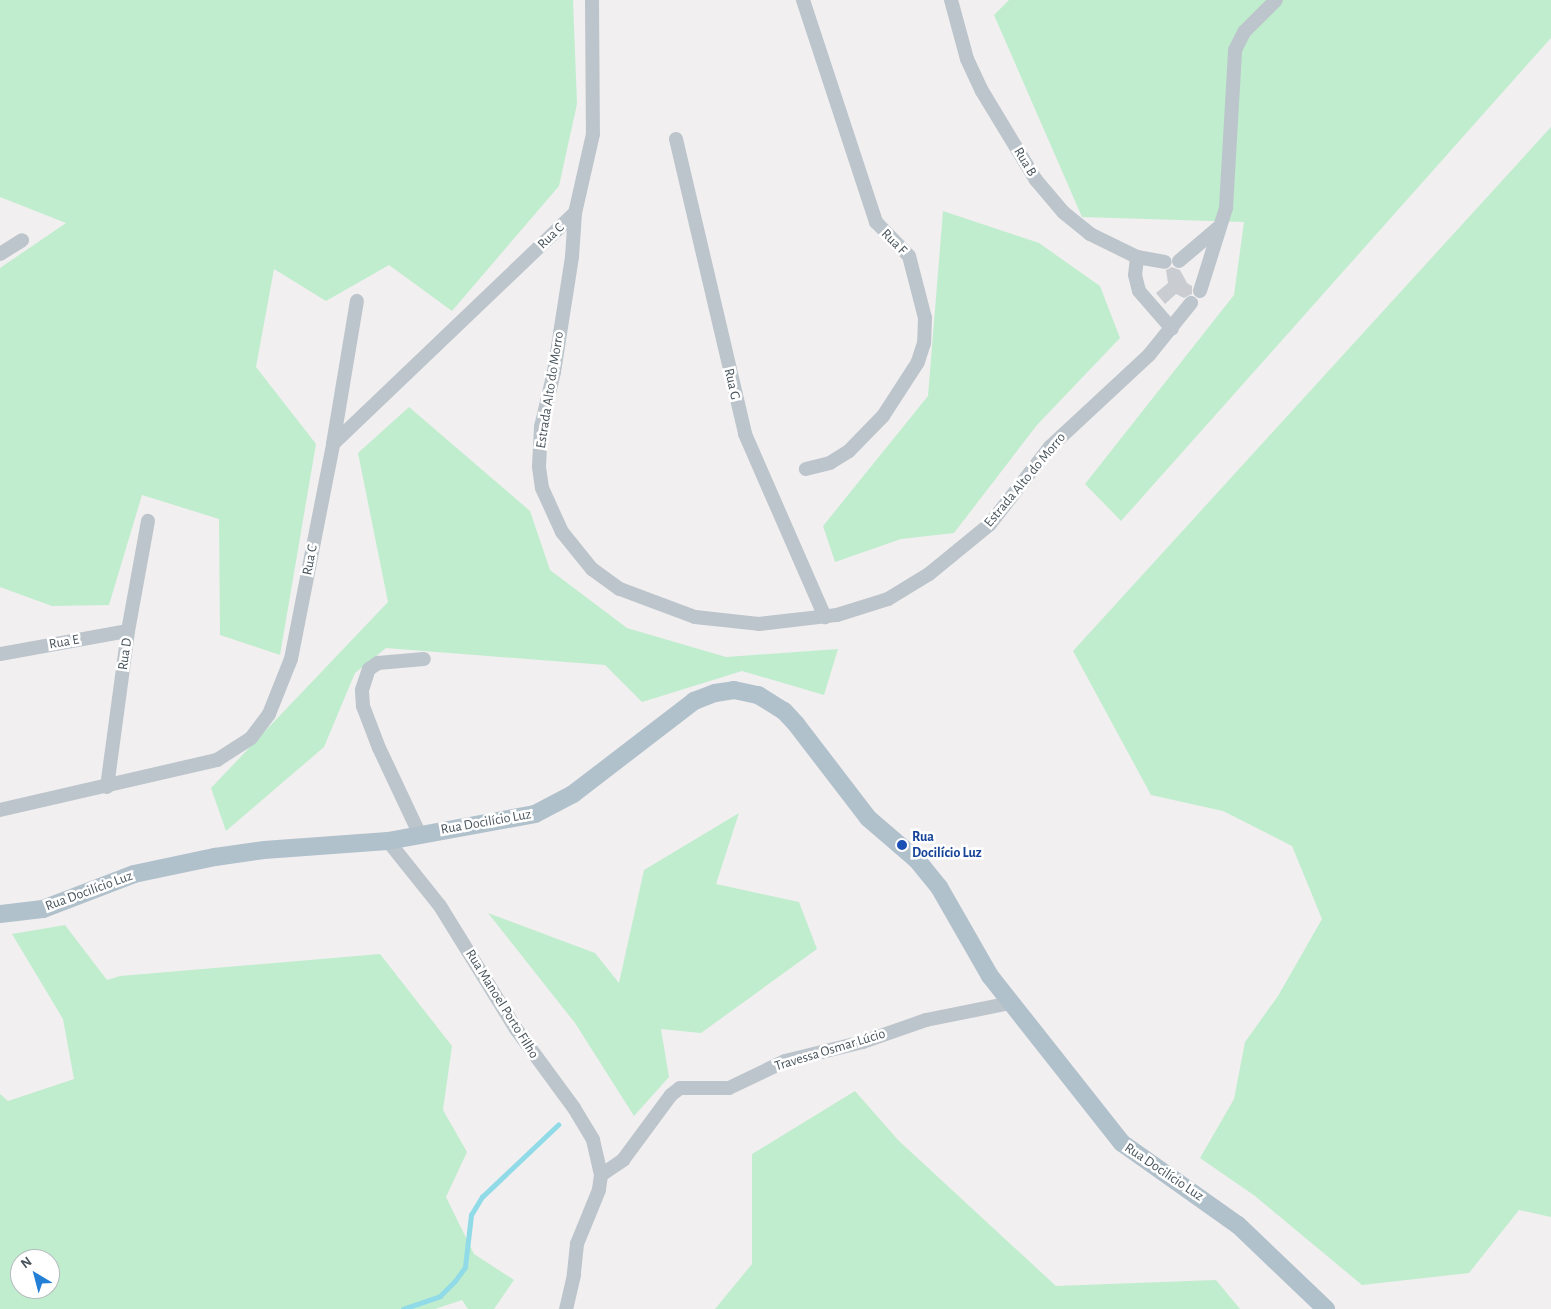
<!DOCTYPE html>
<html>
<head>
<meta charset="utf-8">
<style>
	body { margin:0 }
	#map { position:relative; width:1551px; height:1309px; overflow:hidden; background:#f2eff0; font-family:"Alegreya Sans",sans-serif }
	div>[style] { position:absolute }
	.green>* { inset:0; background:#c0edce }
	.stream>* { height:4.5px; margin:-2.25px; padding:0 2.25px; transform-origin:2.25px; border-radius:2.25px; background:#90dbe7 }
	.building>* { inset:0; background:#c9cdd2 }
	.minor>* { height:14px; margin:-7px; padding:0 7px; transform-origin:7px; border-radius:7px; background:#bcc5cb }
	.major>* { height:18px; margin:-9px; padding:0 9px; transform-origin:9px; border-radius:9px; background:#b1c1cc }
	.dots>* { width:14px; height:14px; translate:-50% -50%; box-sizing:border-box; border:2px solid #fff; border-radius:50% }
	span { translate:-50% -50%; white-space:nowrap; text-align:center; line-height:1.15; -webkit-text-stroke:5px #fff; paint-order:stroke }
	.street-label { font-size:14px; color:#48545c }
	.transit-label { font-size:14px; color:#164399; font-weight:700 }
	.left { translate:0 -50%; text-align:left }
	.north { position:absolute; left:10px; top:1249px; width:50px; height:50px; box-sizing:border-box; background:#fff; border:1px solid #b6bbbe; border-radius:50%; rotate:323deg; font-size:14px; font-weight:700; line-height:20px; text-align:center; color:#48545c }
	.north::after { content:''; display:block; margin:auto; width:18px; height:22px; background:#2480d7; clip-path:polygon(50% 0,100% 100%,50% 72%,0 100%) }
</style>
</head>
<body>
<div id="map">
	<div class="green">
		<div style="clip-path:polygon(0 0,573px 0,577px 104px,559px 186px,452px 311px,389px 265px,326px 301px,274px 269px,256px 367px,316px 444px,280px 655px,220px 635px,219px 519px,142px 495px,109px 605px,52px 606px,0 587px,0 268px,66px 223px,0 197px)"></div>
		<div style="clip-path:polygon(1009px 0,1551px 0,1551px 38px,1121px 521px,1085px 484px,1234px 295px,1244px 222px,1082px 217px,994px 15px)"></div>
		<div style="clip-path:polygon(1551px 127px,1551px 1217px,1519px 1210px,1469px 1273px,1362px 1285px,1255px 1196px,1200px 1158px,1234px 1099px,1245px 1042px,1278px 996px,1322px 919px,1292px 846px,1223px 811px,1151px 795px,1073px 651px)"></div>
		<div style="clip-path:polygon(943px 211px,1039px 243px,1100px 286px,1120px 338px,1037px 425px,954px 533px,901px 539px,835px 562px,823px 526px,928px 396px)"></div>
		<div style="clip-path:polygon(409px 407px,530px 511px,550px 570px,627px 628px,726px 657px,838px 649px,824px 695px,742px 671px,642px 702px,605px 665px,386px 648px,355px 673px,324px 747px,226px 831px,211px 788px,388px 602px,358px 453px)"></div>
		<div style="clip-path:polygon(739px 813px,716px 884px,799px 902px,817px 949px,701px 1033px,661px 1029px,669px 1077px,634px 1116px,575px 1023px,488px 913px,595px 953px,619px 983px,644px 870px)"></div>
		<div style="clip-path:polygon(evenodd,65px 925px,107px 980px,120px 976px,380px 954px,452px 1046px,443px 1110px,467px 1152px,446px 1197px,474px 1254px,514px 1280px,494px 1309px,468px 1309px,462px 1300px,435px 1309px,0 1309px,0 1094px,8px 1101px,74px 1079px,63px 1019px,12px 934px,65px 925px,20px 1259px,50px 1259px,50px 1289px,20px 1289px,20px 1259px)"></div>
		<div style="clip-path:polygon(855px 1091px,898px 1140px,1056px 1286px,1216px 1280px,1240px 1309px,715px 1309px,752px 1264px,752px 1154px)"></div>
	</div>
	<div class="stream">
		<div style="left:403px;top:1309px;width:39px;rotate:-19deg"></div>
		<div style="left:440px;top:1296px;width:21px;rotate:-45deg"></div>
		<div style="left:455px;top:1281px;width:17px;rotate:-54deg"></div>
		<div style="left:465px;top:1267px;width:52px;rotate:-83.4deg"></div>
		<div style="left:471px;top:1215px;width:21px;rotate:-59deg"></div>
		<div style="left:482px;top:1197px;width:105px;rotate:-43.5deg"></div>
	</div>
	<div class="building">
		<div style="clip-path:polygon(1172px 267px,1180px 270px,1187px 283px,1192px 286px,1192px 294px,1184px 298px,1176px 294px,1165px 304px,1156px 293px,1168px 283px,1166px 270px)"></div>
	</div>
	<div class="minor">
		<div style="left:592px;top:0;width:134px;rotate:89.6deg"></div>
		<div style="left:593px;top:134px;width:81px;rotate:102.8deg"></div>
		<div style="left:575px;top:213px;width:44px;rotate:93.9deg"></div>
		<div style="left:572px;top:257px;width:116px;rotate:98.9deg"></div>
		<div style="left:554px;top:372px;width:57px;rotate:103.3deg"></div>
		<div style="left:541px;top:427px;width:40px;rotate:92.9deg"></div>
		<div style="left:539px;top:467px;width:21px;rotate:82deg"></div>
		<div style="left:542px;top:488px;width:48px;rotate:65.6deg"></div>
		<div style="left:562px;top:532px;width:48px;rotate:51deg"></div>
		<div style="left:592px;top:569px;width:34px;rotate:36deg"></div>
		<div style="left:620px;top:589px;width:80px;rotate:20.5deg"></div>
		<div style="left:695px;top:617px;width:64px;rotate:6.2deg"></div>
		<div style="left:759px;top:624px;width:79px;rotate:-6.6deg"></div>
		<div style="left:837px;top:615px;width:53px;rotate:-17.4deg"></div>
		<div style="left:888px;top:599px;width:48px;rotate:-31.4deg"></div>
		<div style="left:929px;top:574px;width:79px;rotate:-39.3deg"></div>
		<div style="left:990px;top:524px;width:98px;rotate:-52.1deg"></div>
		<div style="left:1050px;top:447px;width:135px;rotate:-42.9deg"></div>
		<div style="left:1149px;top:355px;width:67px;rotate:-51.1deg"></div>
		<div style="left:803px;top:0;width:234px;rotate:71.8deg"></div>
		<div style="left:876px;top:222px;width:47px;rotate:45.9deg"></div>
		<div style="left:909px;top:256px;width:64px;rotate:75.5deg"></div>
		<div style="left:925px;top:318px;width:25px;rotate:92deg"></div>
		<div style="left:924px;top:343px;width:20px;rotate:108deg"></div>
		<div style="left:918px;top:362px;width:64px;rotate:122.9deg"></div>
		<div style="left:883px;top:416px;width:49px;rotate:134.2deg"></div>
		<div style="left:849px;top:451px;width:22px;rotate:148deg"></div>
		<div style="left:830px;top:463px;width:25px;rotate:166deg"></div>
		<div style="left:951px;top:0;width:61px;rotate:74.8deg"></div>
		<div style="left:967px;top:59px;width:35px;rotate:65deg"></div>
		<div style="left:982px;top:91px;width:104px;rotate:58.8deg"></div>
		<div style="left:1036px;top:180px;width:42px;rotate:49.8deg"></div>
		<div style="left:1063px;top:212px;width:35px;rotate:39deg"></div>
		<div style="left:1090px;top:234px;width:52px;rotate:26.1deg"></div>
		<div style="left:1137px;top:257px;width:28px;rotate:10deg"></div>
		<div style="left:676px;top:139px;width:303px;rotate:76.8deg"></div>
		<div style="left:745px;top:434px;width:200px;rotate:66.4deg"></div>
		<div style="left:0;top:254px;width:26px;rotate:-32deg"></div>
		<div style="left:1137px;top:257px;width:18px;rotate:96deg"></div>
		<div style="left:1135px;top:275px;width:16px;rotate:76deg"></div>
		<div style="left:1139px;top:291px;width:50px;rotate:49deg"></div>
		<div style="left:1179px;top:261px;width:52px;rotate:-40.4deg"></div>
		<div style="left:1200px;top:291px;width:87px;rotate:-72.6deg"></div>
		<div style="left:1226px;top:208px;width:158px;rotate:-86.7deg"></div>
		<div style="left:1235px;top:50px;width:20px;rotate:-63deg"></div>
		<div style="left:1244px;top:32px;width:45px;rotate:-45deg"></div>
		<div style="left:333px;top:444px;width:145px;rotate:-80.5deg"></div>
		<div style="left:0;top:654px;width:130px;rotate:-10.2deg"></div>
		<div style="left:107px;top:787px;width:157px;rotate:-82.3deg"></div>
		<div style="left:128px;top:631px;width:112px;rotate:-79.7deg"></div>
		<div style="left:0;top:810px;width:223px;rotate:-13deg"></div>
		<div style="left:217px;top:760px;width:40px;rotate:-32.9deg"></div>
		<div style="left:251px;top:738px;width:30px;rotate:-53deg"></div>
		<div style="left:269px;top:714px;width:59px;rotate:-68.2deg"></div>
		<div style="left:291px;top:659px;width:219px;rotate:-78.9deg"></div>
		<div style="left:333px;top:444px;width:335px;rotate:-43.7deg"></div>
		<div style="left:420px;top:835px;width:96px;rotate:-115.2deg"></div>
		<div style="left:379px;top:748px;width:45px;rotate:-110.9deg"></div>
		<div style="left:363px;top:706px;width:16px;rotate:-94deg"></div>
		<div style="left:362px;top:690px;width:22px;rotate:-72deg"></div>
		<div style="left:369px;top:669px;width:11px;rotate:-34deg"></div>
		<div style="left:378px;top:663px;width:46px;rotate:-5deg"></div>
		<div style="left:388px;top:841px;width:83px;rotate:51.3deg"></div>
		<div style="left:440px;top:906px;width:145px;rotate:58.3deg"></div>
		<div style="left:516px;top:1029px;width:98px;rotate:53.7deg"></div>
		<div style="left:574px;top:1108px;width:37px;rotate:59deg"></div>
		<div style="left:593px;top:1140px;width:36px;rotate:77deg"></div>
		<div style="left:601px;top:1175px;width:15px;rotate:98deg"></div>
		<div style="left:599px;top:1190px;width:58px;rotate:112.2deg"></div>
		<div style="left:577px;top:1244px;width:31px;rotate:96deg"></div>
		<div style="left:574px;top:1275px;width:35px;rotate:103deg"></div>
		<div style="left:601px;top:1175px;width:27px;rotate:-34deg"></div>
		<div style="left:623px;top:1160px;width:81px;rotate:-53.6deg"></div>
		<div style="left:671px;top:1095px;width:11px;rotate:-38deg"></div>
		<div style="left:680px;top:1088px;width:49px"></div>
		<div style="left:729px;top:1088px;width:62px;rotate:-25.7deg"></div>
		<div style="left:785px;top:1061px;width:80px;rotate:-13.7deg"></div>
		<div style="left:863px;top:1042px;width:67px;rotate:-19.2deg"></div>
		<div style="left:926px;top:1020px;width:86px;rotate:-11.4deg"></div>
	</div>
	<div class="major">
		<div style="left:0;top:914px;width:43px;rotate:-6.6deg"></div>
		<div style="left:43px;top:909px;width:97px;rotate:-21deg"></div>
		<div style="left:134px;top:874px;width:83px;rotate:-11.9deg"></div>
		<div style="left:215px;top:857px;width:49px;rotate:-8.1deg"></div>
		<div style="left:264px;top:850px;width:124px;rotate:-4.2deg"></div>
		<div style="left:388px;top:841px;width:149px;rotate:-10.4deg"></div>
		<div style="left:535px;top:814px;width:43px;rotate:-27.8deg"></div>
		<div style="left:573px;top:794px;width:153px;rotate:-37.5deg"></div>
		<div style="left:694px;top:701px;width:22px;rotate:-21deg"></div>
		<div style="left:715px;top:693px;width:19px;rotate:-9deg"></div>
		<div style="left:734px;top:690px;width:25px;rotate:12deg"></div>
		<div style="left:758px;top:695px;width:31px;rotate:32deg"></div>
		<div style="left:784px;top:711px;width:18px;rotate:47deg"></div>
		<div style="left:796px;top:724px;width:118px;rotate:52.5deg"></div>
		<div style="left:868px;top:818px;width:65px;rotate:40.6deg"></div>
		<div style="left:917px;top:860px;width:35px;rotate:51deg"></div>
		<div style="left:939px;top:887px;width:103px;rotate:60.2deg"></div>
		<div style="left:990px;top:976px;width:213px;rotate:51.7deg"></div>
		<div style="left:1122px;top:1143px;width:142px;rotate:35.3deg"></div>
		<div style="left:1238px;top:1225px;width:122px;rotate:43.7deg"></div>
	</div>
	<div class="dots">
		<div style="left:902px;top:845px;background:#1a4fb4"></div>
	</div>
	<div class="street-label">
		<span style="left:1025px;top:162px;rotate:59deg">Rua B</span>
		<span style="left:551px;top:236px;rotate:-44deg">Rua C</span>
		<span style="left:894px;top:242px;rotate:45deg">Rua F</span>
		<span style="left:732px;top:384px;rotate:77deg">Rua G</span>
		<span style="left:550px;top:390px;rotate:-81deg">Estrada Alto do Morro</span>
		<span style="left:1025px;top:480px;rotate:-50deg">Estrada Alto do Morro</span>
		<span style="left:310px;top:560px;rotate:-79deg">Rua C</span>
		<span style="left:64px;top:642px;rotate:-10deg">Rua E</span>
		<span style="left:125px;top:654px;rotate:-82deg">Rua D</span>
		<span style="left:486px;top:822px;rotate:-10deg">Rua Docilício Luz</span>
		<span style="left:89px;top:891px;rotate:-20deg">Rua Docilício Luz</span>
		<span style="left:502px;top:1004px;rotate:58deg">Rua Manoel Porto Filho</span>
		<span style="left:830px;top:1050px;rotate:-17deg">Travessa Osmar Lúcio</span>
		<span style="left:1164px;top:1172px;rotate:34deg">Rua Docilício Luz</span>
	</div>
	<div class="transit-label">
		<span class="left" style="left:912px;top:845px">Rua<br>Docilício Luz</span>
	</div>
	<div class="north">N</div>
</div>
</body>
</html>
